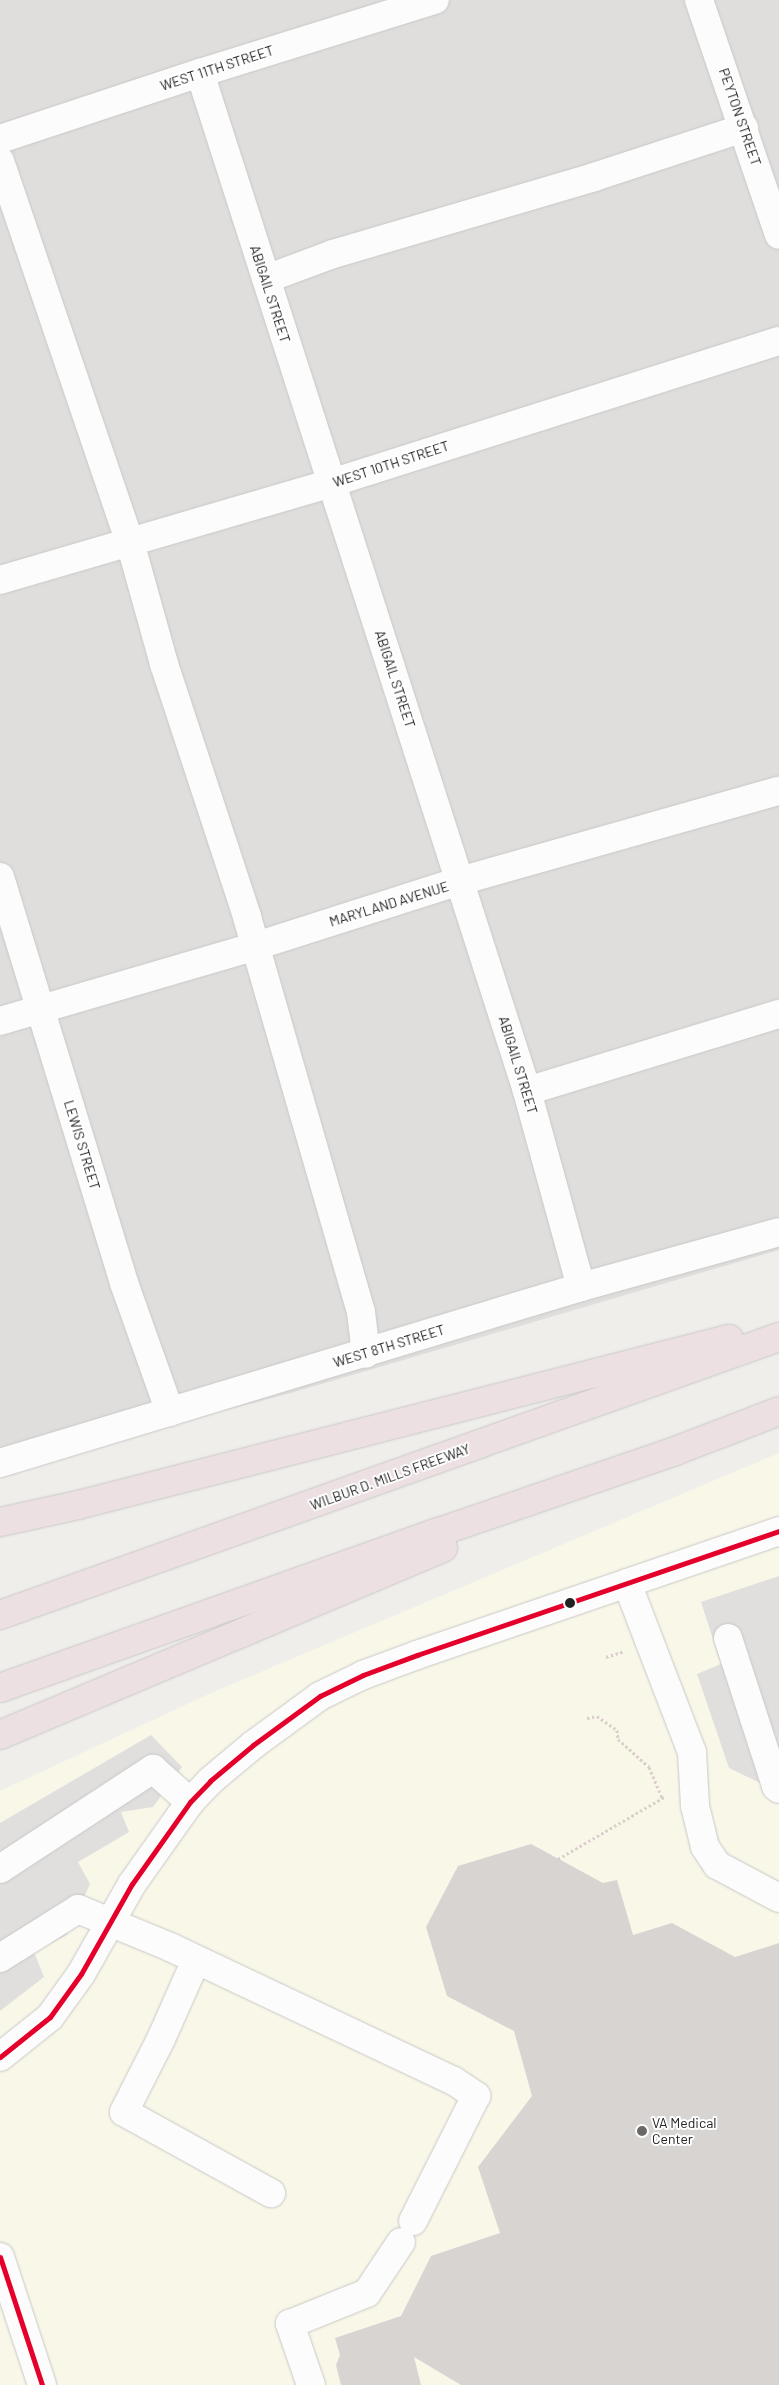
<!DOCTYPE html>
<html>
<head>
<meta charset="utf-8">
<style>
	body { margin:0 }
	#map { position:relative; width:779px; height:2385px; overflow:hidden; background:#f0eeeb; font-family:Barlow,sans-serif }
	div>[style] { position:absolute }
	.residential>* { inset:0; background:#dfdedc }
	.education>* { inset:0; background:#f8f7e8 }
	.parking>* { inset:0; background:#e0dfde }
	.building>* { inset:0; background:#d7d4d2 }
	.path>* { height:3px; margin-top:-1.5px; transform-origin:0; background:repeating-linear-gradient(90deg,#dccecd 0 2.5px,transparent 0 5px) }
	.roads { filter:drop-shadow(0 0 1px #c9c8c7) drop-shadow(0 0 1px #c9c8c7) }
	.minor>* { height:28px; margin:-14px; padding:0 14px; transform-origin:14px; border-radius:14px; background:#fdfcfc }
	.highway>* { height:28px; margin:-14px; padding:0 14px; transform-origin:14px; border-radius:14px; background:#ece0e2 }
	.bus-1>* { height:5px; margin:-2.5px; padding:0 2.5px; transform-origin:2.5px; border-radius:2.5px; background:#e4002b }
	.dots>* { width:14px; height:14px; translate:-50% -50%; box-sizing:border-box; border:2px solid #fff; border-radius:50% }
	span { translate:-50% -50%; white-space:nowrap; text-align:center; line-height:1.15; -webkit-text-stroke:4px #fff; paint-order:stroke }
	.street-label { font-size:14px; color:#222 }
	.poi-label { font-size:14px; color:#222 }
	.left { translate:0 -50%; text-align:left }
</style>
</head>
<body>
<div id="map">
	<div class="residential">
		<div style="clip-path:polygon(0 0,779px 0,779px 1250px,291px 1393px,0 1469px)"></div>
	</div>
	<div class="education">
		<div style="clip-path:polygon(779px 1453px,779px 2385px,0 2385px,0 1791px,211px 1693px)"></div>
	</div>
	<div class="parking">
		<div style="clip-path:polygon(779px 1576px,779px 1792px,729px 1768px,697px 1674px,721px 1664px,701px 1602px)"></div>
		<div style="clip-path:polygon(151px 1735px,182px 1767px,153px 1807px,121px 1812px,129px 1832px,78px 1862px,90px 1884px,67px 1935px,34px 1952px,44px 1977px,0 2011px,0 1823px)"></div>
	</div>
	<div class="building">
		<div style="clip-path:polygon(531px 1844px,603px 1883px,617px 1880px,633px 1935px,672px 1923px,735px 1957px,779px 1943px,779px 2385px,461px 2385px,414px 2357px,421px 2385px,341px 2385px,336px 2365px,340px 2355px,335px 2338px,401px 2316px,431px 2256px,500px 2233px,478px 2167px,532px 2096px,514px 2031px,447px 1996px,426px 1927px,458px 1866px)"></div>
	</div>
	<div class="path">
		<div style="left:606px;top:1657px;width:19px;rotate:-18deg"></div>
		<div style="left:587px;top:1718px;width:10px;rotate:-11deg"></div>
		<div style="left:597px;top:1716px;width:24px;rotate:35deg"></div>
		<div style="left:617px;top:1730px;width:9px;rotate:84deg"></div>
		<div style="left:618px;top:1739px;width:42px;rotate:42.1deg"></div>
		<div style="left:649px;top:1767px;width:34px;rotate:67deg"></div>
		<div style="left:558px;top:1859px;width:125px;rotate:-30.3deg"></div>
	</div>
	<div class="roads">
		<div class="minor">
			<div style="left:699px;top:0;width:248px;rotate:71.2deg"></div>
			<div style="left:200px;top:73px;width:1069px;rotate:72.19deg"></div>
			<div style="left:527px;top:1091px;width:203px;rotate:74.6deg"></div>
			<div style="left:0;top:139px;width:211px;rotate:-18.3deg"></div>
			<div style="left:200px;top:73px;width:246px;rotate:-17.3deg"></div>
			<div style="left:0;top:161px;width:403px;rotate:71.2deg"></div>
			<div style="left:130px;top:542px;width:127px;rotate:74.4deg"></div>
			<div style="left:164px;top:664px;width:266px;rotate:71.8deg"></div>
			<div style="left:247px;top:917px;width:411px;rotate:73.9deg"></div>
			<div style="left:361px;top:1312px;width:42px;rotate:83.2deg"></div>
			<div style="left:266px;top:279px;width:72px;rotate:-20.5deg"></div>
			<div style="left:333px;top:254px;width:272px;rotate:-16.4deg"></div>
			<div style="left:594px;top:177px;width:158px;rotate:-18.1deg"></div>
			<div style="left:0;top:580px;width:345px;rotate:-16.3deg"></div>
			<div style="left:331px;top:483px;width:470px;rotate:-17.6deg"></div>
			<div style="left:0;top:877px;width:425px;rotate:73deg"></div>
			<div style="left:124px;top:1283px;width:137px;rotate:70.4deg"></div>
			<div style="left:0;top:1021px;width:267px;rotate:-16.3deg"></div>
			<div style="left:256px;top:946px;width:214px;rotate:-17.7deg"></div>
			<div style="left:460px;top:881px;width:331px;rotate:-15.8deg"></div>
			<div style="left:527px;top:1091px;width:264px;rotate:-17deg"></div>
			<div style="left:0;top:1463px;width:607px;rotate:-16.85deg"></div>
			<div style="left:581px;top:1287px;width:205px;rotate:-15.5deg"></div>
			<div style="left:627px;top:1583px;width:181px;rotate:69deg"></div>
			<div style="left:692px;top:1752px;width:54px;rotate:86.8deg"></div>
			<div style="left:695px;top:1806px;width:42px;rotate:76.3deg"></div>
			<div style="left:705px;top:1847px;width:22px;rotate:56deg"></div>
			<div style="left:717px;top:1865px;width:70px;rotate:28deg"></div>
			<div style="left:728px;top:1638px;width:156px;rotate:72deg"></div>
			<div style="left:776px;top:1786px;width:4px;rotate:45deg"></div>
			<div style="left:0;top:1869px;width:183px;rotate:-33.2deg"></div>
			<div style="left:153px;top:1769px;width:50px;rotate:41.7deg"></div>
			<div style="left:0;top:1958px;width:92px;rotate:-32.1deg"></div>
			<div style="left:78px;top:1909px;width:100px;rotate:22.4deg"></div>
			<div style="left:170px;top:1947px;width:314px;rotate:25.3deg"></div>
			<div style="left:454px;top:2081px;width:27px;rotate:34deg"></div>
			<div style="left:476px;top:2096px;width:140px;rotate:116.7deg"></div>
			<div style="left:196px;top:1960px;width:86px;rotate:113.9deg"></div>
			<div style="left:161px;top:2039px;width:82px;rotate:116.9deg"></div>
			<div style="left:124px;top:2112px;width:168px;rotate:28.9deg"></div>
			<div style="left:0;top:2057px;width:64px;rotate:-38.7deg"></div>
			<div style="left:50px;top:2017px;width:53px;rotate:-54.2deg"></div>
			<div style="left:81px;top:1974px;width:103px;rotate:-60.5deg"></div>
			<div style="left:132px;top:1884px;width:100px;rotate:-54.7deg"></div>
			<div style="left:190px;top:1802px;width:29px;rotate:-46deg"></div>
			<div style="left:210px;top:1781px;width:56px;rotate:-39.9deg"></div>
			<div style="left:253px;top:1745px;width:83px;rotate:-36.2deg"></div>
			<div style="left:320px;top:1696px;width:48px;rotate:-26deg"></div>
			<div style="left:363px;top:1675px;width:58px;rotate:-20.3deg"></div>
			<div style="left:417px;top:1655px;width:383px;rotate:-18.9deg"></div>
			<div style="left:0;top:2257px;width:135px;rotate:71.8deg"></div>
			<div style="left:311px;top:2385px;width:65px;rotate:-109deg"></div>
			<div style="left:290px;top:2324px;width:83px;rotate:-21.9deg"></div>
			<div style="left:367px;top:2293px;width:61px;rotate:-56.3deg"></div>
		</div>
		<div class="highway">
			<div style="left:0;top:1522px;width:80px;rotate:-12.3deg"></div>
			<div style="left:78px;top:1505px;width:672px;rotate:-14.31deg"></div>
			<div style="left:0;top:1615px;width:827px;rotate:-19.64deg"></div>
			<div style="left:0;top:1688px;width:466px;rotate:-19.6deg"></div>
			<div style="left:439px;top:1532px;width:250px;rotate:-18.9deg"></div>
			<div style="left:675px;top:1451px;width:111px;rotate:-21deg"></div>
			<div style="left:0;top:1735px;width:481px;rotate:-22.9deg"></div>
		</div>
	</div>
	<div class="bus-1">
		<div style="left:0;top:2057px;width:64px;rotate:-38.7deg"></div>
		<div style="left:50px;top:2017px;width:53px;rotate:-54.2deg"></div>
		<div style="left:81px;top:1974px;width:103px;rotate:-60.5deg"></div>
		<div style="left:132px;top:1884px;width:100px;rotate:-54.7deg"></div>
		<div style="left:190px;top:1802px;width:29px;rotate:-46deg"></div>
		<div style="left:210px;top:1781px;width:56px;rotate:-39.9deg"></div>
		<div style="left:253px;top:1745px;width:83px;rotate:-36.2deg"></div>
		<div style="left:320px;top:1696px;width:48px;rotate:-26deg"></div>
		<div style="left:363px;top:1675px;width:58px;rotate:-20.3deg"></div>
		<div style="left:417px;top:1655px;width:383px;rotate:-18.9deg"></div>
		<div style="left:0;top:2257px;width:135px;rotate:71.8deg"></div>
	</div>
	<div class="dots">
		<div style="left:570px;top:1603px;background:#222"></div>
		<div style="left:642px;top:2131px;background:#6a6968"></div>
	</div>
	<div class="street-label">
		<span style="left:217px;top:68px;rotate:-18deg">WEST 11TH STREET</span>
		<span style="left:740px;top:117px;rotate:71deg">PEYTON STREET</span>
		<span style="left:270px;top:294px;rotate:72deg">ABIGAIL STREET</span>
		<span style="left:391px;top:464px;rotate:-18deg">WEST 10TH STREET</span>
		<span style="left:395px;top:679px;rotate:72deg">ABIGAIL STREET</span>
		<span style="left:389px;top:904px;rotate:-17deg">MARYLAND AVENUE</span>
		<span style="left:518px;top:1065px;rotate:73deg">ABIGAIL STREET</span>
		<span style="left:82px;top:1145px;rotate:73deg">LEWIS STREET</span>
		<span style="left:389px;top:1346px;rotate:-17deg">WEST 8TH STREET</span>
		<span style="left:390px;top:1477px;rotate:-20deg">WILBUR D. MILLS FREEWAY</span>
	</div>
	<div class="poi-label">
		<span class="left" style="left:652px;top:2131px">VA Medical<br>Center</span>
	</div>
</div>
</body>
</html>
